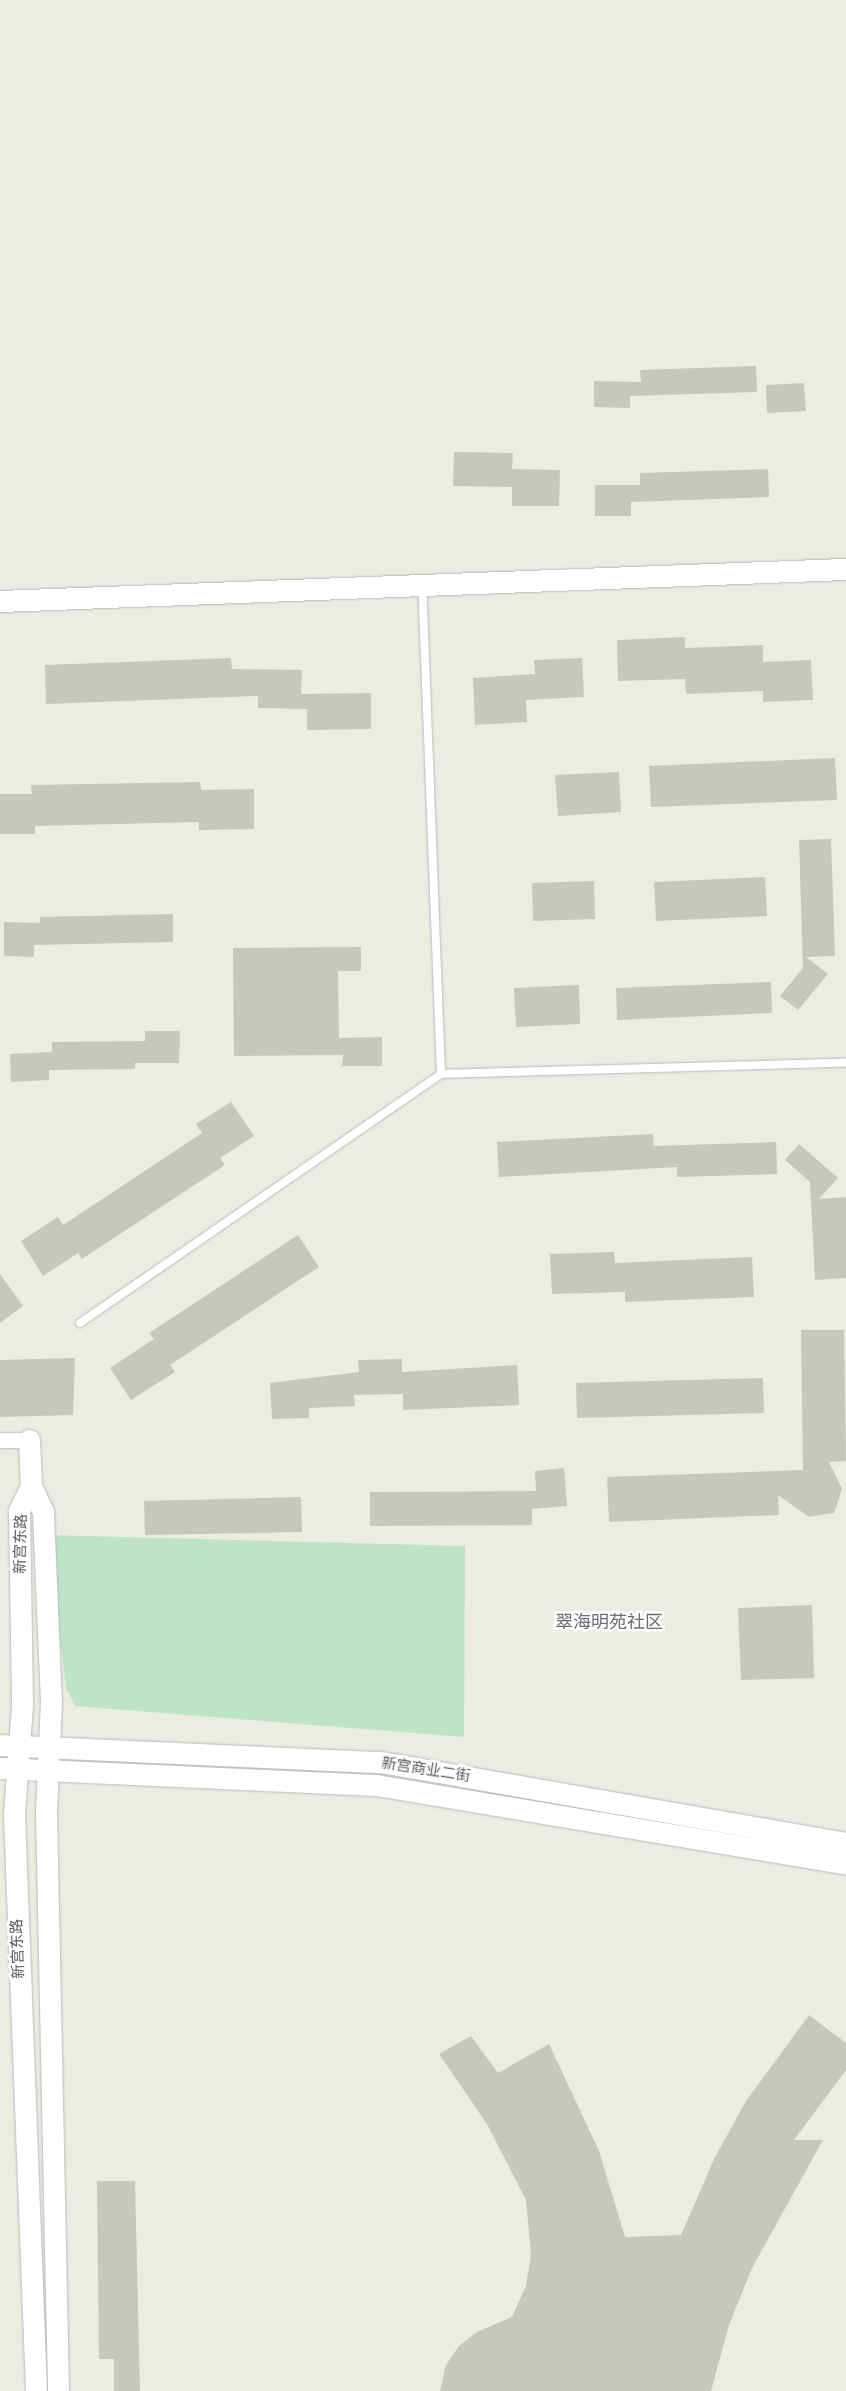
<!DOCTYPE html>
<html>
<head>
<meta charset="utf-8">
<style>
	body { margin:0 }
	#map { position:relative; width:846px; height:2391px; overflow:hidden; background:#ecece1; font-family:Raleway,"Noto Sans SC",sans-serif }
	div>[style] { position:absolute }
	.green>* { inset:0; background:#bee4c7 }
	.building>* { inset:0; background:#c7c7bd }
	.roads { filter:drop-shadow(0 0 1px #b9b9c0) drop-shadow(0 0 1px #b9b9c0) }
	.lane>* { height:8px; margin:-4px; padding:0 4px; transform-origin:4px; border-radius:4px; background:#fff }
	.street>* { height:15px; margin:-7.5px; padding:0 7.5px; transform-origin:7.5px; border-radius:7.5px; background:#fff }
	.secondary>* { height:21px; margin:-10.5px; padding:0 10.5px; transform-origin:10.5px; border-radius:10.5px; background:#fff }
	span { translate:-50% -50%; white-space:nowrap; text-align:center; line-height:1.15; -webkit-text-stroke:5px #fff; paint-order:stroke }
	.street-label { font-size:15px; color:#5a5b62 }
	.quarter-label { font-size:18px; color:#6b6d74 }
</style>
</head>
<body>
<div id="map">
	<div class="green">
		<div style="clip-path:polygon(48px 1535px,465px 1546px,464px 1737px,75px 1706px,66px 1688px)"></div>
	</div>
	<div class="building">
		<div style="clip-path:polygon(756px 366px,757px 392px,630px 396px,630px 408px,594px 407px,594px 381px,641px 382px,640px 370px)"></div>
		<div style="clip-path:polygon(804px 383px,806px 411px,767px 413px,766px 385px)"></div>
		<div style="clip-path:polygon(454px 452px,513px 453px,512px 469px,560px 470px,559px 506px,512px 506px,512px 487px,453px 486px)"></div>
		<div style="clip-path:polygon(768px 469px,769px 497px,631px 502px,631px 516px,595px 516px,595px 485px,640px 485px,640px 473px)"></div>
		<div style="clip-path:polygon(685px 637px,685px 648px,763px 645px,763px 662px,811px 660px,813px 700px,763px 702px,763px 691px,686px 694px,685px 679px,618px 681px,617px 640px)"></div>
		<div style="clip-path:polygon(231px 658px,232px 669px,302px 670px,301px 694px,371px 693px,371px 729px,307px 730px,307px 709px,258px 708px,258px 696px,46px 704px,45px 665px)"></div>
		<div style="clip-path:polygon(582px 658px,584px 697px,526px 700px,527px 722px,475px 725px,473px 678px,535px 674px,534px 660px)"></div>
		<div style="clip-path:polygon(835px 758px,837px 800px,651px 807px,649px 766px)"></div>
		<div style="clip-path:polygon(619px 772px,621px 812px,558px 816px,555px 775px)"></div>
		<div style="clip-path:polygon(200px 782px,201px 790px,254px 789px,254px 829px,199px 830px,199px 822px,35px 826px,35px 834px,0 834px,0 794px,32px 794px,31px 785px)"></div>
		<div style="clip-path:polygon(831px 839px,835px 956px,806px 957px,828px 974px,798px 1010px,780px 996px,803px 968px,799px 840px)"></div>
		<div style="clip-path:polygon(765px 877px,767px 916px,656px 921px,654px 882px)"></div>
		<div style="clip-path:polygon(594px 881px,595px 919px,533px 921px,532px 883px)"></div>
		<div style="clip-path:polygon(173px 914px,173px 942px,34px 945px,34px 957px,4px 956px,4px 922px,40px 923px,40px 917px)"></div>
		<div style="clip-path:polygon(361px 947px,361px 971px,338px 971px,339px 1038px,382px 1037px,382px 1066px,342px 1066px,343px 1055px,234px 1056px,233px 948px)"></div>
		<div style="clip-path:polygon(771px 982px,772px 1013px,617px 1020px,616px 988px)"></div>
		<div style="clip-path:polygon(579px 985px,580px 1024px,516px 1027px,514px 988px)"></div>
		<div style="clip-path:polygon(145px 1031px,180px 1031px,179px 1063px,135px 1063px,135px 1069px,49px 1070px,49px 1080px,11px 1082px,10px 1054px,52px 1052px,52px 1042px,145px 1041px)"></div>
		<div style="clip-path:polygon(231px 1102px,254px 1136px,220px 1158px,225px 1165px,82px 1259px,78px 1253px,43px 1276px,21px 1241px,58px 1217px,63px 1225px,202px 1133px,196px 1124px)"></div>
		<div style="clip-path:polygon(653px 1134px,654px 1146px,776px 1142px,777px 1174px,677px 1177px,677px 1167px,499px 1177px,497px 1142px)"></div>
		<div style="clip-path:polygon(799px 1144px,838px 1178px,819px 1199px,846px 1197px,846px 1278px,815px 1280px,810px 1182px,785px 1160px)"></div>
		<div style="clip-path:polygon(298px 1235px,319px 1267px,170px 1365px,175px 1372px,131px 1400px,110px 1368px,154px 1339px,149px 1333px)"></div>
		<div style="clip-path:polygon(614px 1252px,615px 1263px,752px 1257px,754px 1297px,625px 1302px,625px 1292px,552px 1294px,550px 1254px)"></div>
		<div style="clip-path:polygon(0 1274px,23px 1306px,0 1323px)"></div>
		<div style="clip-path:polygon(801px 1330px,844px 1330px,846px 1461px,829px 1462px,842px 1489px,834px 1513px,809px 1517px,778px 1495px,779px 1515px,609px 1522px,607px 1477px,803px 1470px)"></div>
		<div style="clip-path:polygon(75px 1358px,73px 1415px,0 1417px,0 1360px)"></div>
		<div style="clip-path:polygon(402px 1359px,402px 1372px,517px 1365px,519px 1405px,403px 1410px,403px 1394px,354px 1395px,355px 1406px,309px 1408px,309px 1418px,272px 1419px,270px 1383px,359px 1372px,358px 1360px)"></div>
		<div style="clip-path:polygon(763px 1378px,764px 1413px,577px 1418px,576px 1383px)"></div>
		<div style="clip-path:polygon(564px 1468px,567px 1506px,532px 1509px,532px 1525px,370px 1526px,370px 1492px,536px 1491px,535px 1471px)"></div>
		<div style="clip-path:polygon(301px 1497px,302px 1532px,145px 1535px,144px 1501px)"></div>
		<div style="clip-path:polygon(812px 1605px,814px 1678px,741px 1680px,738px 1608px)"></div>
		<div style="clip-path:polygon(809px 2015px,846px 2043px,846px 2070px,794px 2140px,823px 2140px,752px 2268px,729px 2325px,711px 2391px,440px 2391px,446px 2365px,459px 2346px,477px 2332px,512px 2317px,526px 2286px,531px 2254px,526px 2200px,487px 2124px,439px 2054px,471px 2036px,498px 2073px,549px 2044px,599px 2151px,625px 2237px,681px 2235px,715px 2157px,746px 2101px)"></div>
		<div style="clip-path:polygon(97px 2181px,135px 2181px,140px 2391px,114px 2391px,114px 2359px,99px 2359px)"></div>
	</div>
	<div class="roads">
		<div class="lane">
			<div style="left:441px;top:1074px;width:405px;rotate:-1.6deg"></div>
			<div style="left:80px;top:1323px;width:439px;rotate:-34.6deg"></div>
			<div style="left:441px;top:1074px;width:489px;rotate:-92.2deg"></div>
		</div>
		<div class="street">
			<div style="left:0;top:1440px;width:29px"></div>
		</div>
		<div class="secondary">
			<div style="left:0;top:601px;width:847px;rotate:-2.17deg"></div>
			<div style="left:29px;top:1440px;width:46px;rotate:87.5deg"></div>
			<div style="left:31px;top:1486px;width:29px;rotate:65deg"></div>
			<div style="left:43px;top:1512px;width:190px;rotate:87.6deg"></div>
			<div style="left:51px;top:1702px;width:110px;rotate:92.6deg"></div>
			<div style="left:46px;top:1812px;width:579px;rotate:88.81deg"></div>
			<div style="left:31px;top:1486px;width:28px;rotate:116deg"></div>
			<div style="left:19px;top:1511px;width:194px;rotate:89.1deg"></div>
			<div style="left:22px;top:1705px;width:110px;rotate:94.2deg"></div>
			<div style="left:14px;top:1815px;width:576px;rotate:87.81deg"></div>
			<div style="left:0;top:1745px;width:381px;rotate:2.6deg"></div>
			<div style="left:381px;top:1762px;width:472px;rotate:9.9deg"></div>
			<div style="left:0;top:1768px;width:376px;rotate:2.6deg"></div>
			<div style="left:376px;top:1785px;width:477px;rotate:9.5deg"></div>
		</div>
	</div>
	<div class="street-label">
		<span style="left:21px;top:1544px;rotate:-89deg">新宫东路</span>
		<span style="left:426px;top:1770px;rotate:9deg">新宫商业二街</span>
		<span style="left:18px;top:1949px;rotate:-92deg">新宫东路</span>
	</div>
	<div class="quarter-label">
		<span style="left:609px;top:1622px">翠海明苑社区</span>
	</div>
</div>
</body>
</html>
